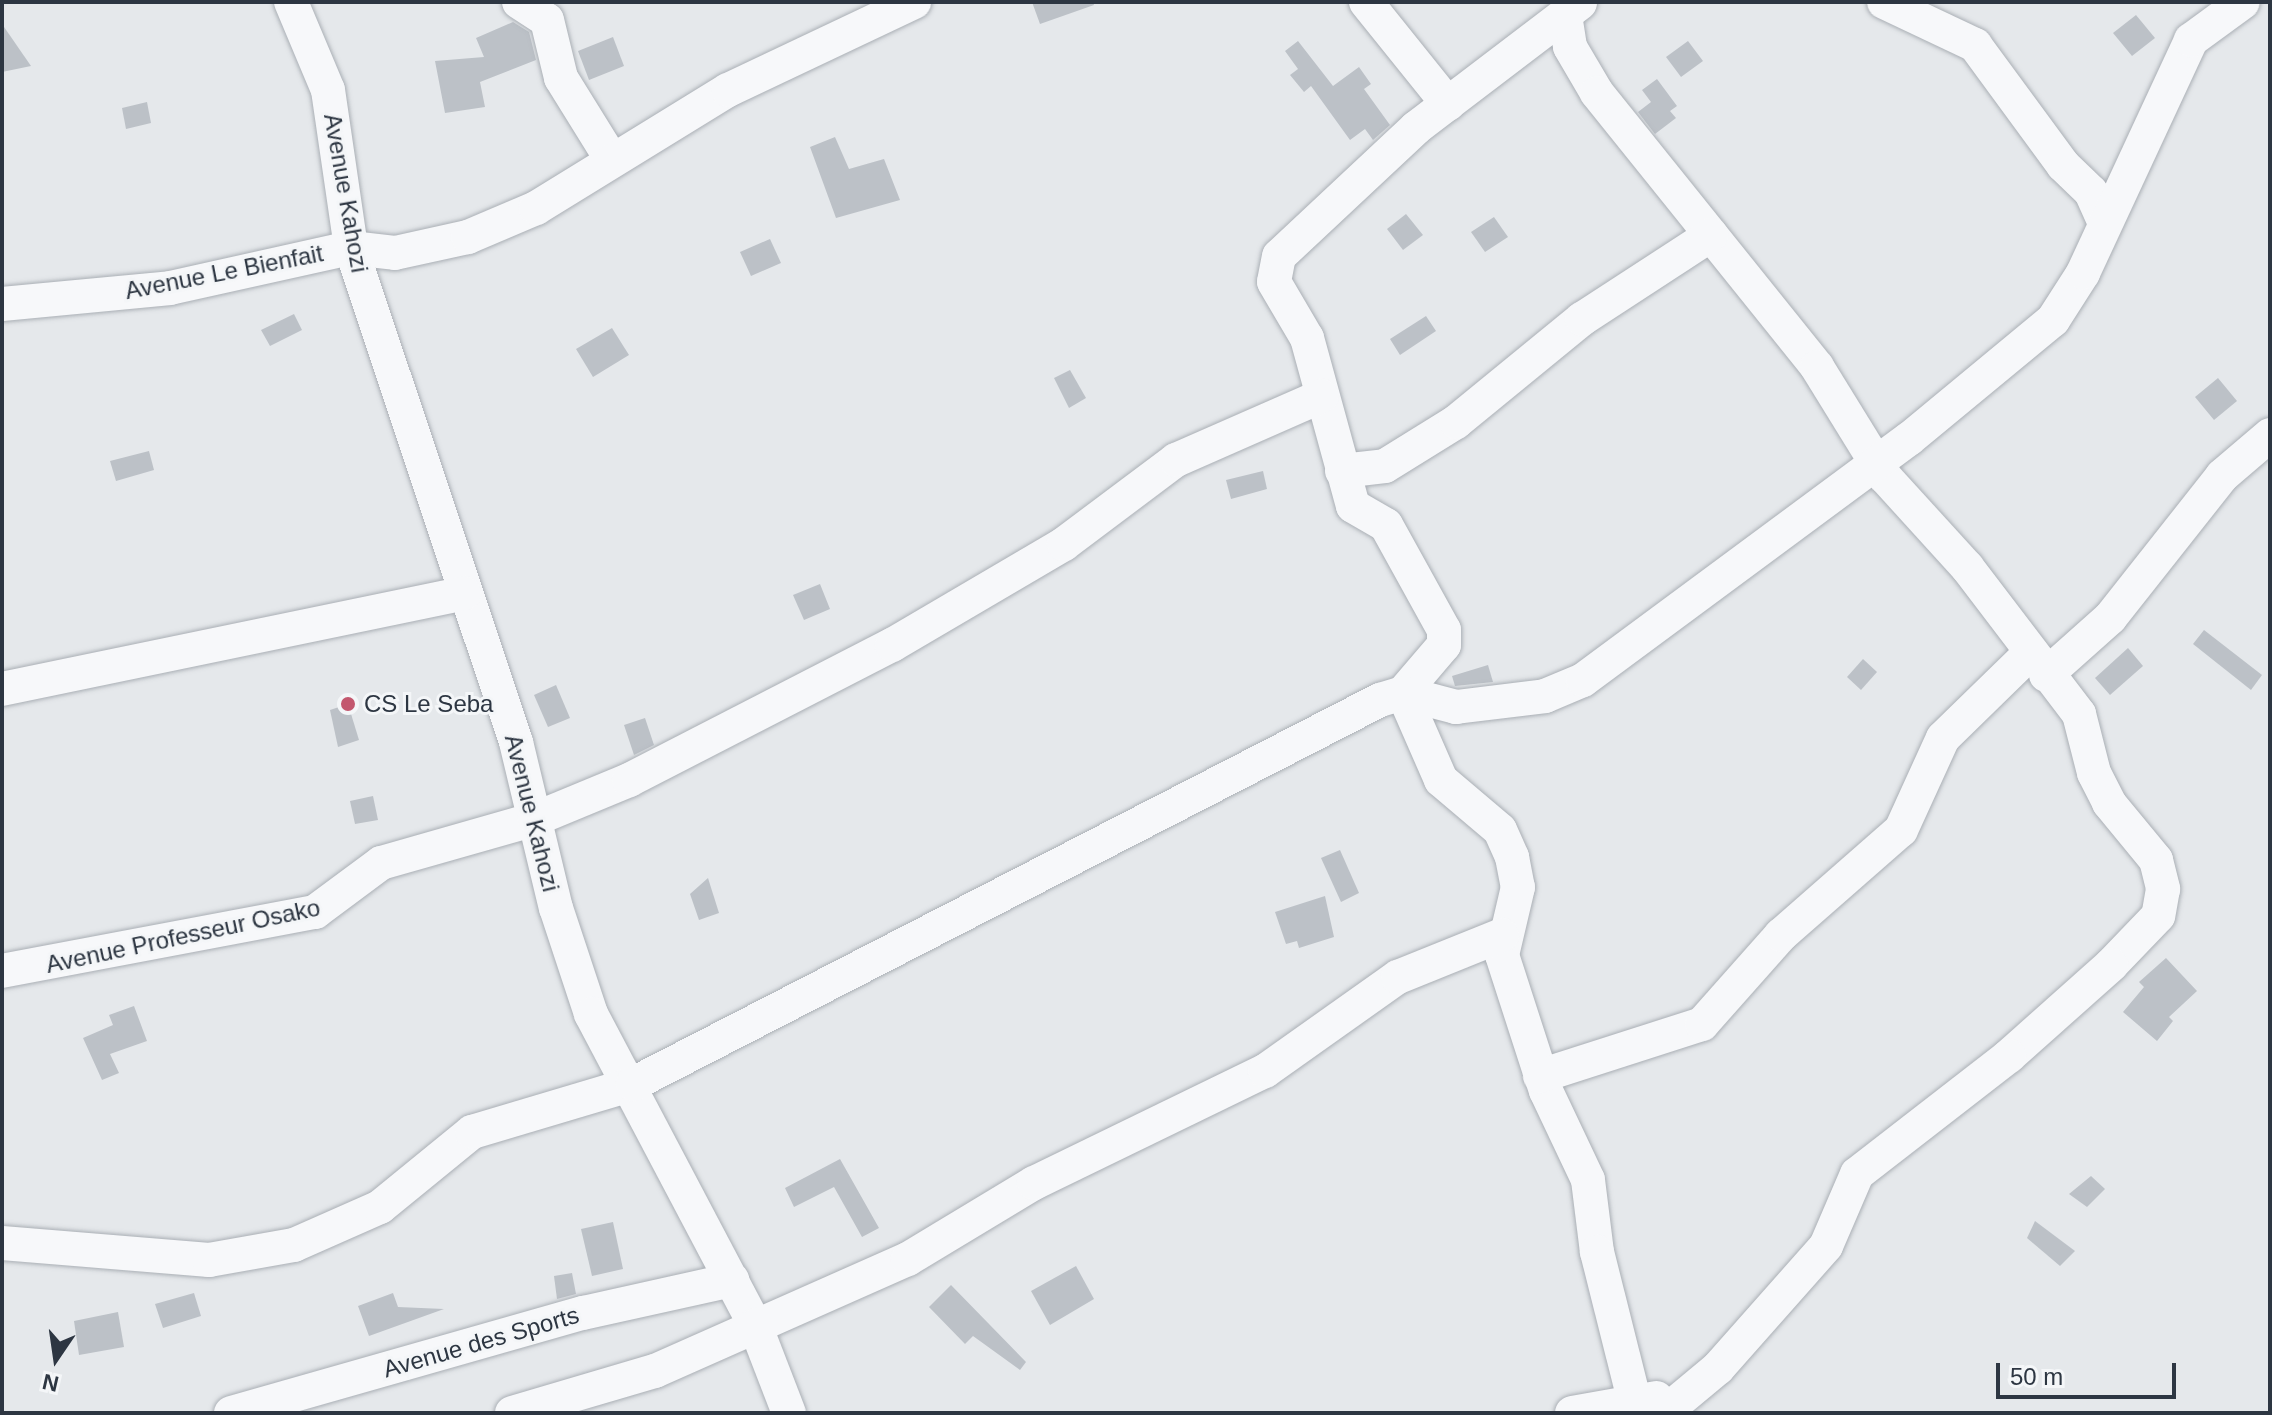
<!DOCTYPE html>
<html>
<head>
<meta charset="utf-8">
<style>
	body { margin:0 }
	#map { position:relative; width:2272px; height:1415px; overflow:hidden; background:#e5e8eb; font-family:Arial,sans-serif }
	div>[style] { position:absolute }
	.building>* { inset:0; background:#bcc1c7 }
	.roads { filter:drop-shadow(0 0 2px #aaafb5) drop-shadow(0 0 2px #aaafb5) }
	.minor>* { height:34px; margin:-17px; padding:0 17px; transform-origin:17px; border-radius:17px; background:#f7f8fa }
	.dots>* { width:22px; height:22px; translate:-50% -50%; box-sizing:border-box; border:4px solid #f4f6f8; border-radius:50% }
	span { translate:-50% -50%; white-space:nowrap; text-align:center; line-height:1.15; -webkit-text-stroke:6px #f4f6f8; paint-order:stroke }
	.street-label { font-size:24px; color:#2d3642 }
	.poi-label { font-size:24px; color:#2d3642 }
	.left { translate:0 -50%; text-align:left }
	.frame { position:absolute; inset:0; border:4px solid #2d3642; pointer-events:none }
	.north { position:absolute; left:16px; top:1319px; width:80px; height:80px; -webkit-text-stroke:6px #f4f6f8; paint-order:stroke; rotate:193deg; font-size:22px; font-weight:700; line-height:32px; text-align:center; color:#2d3642 }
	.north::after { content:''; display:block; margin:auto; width:28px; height:36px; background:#2d3642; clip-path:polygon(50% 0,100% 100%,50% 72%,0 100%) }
	.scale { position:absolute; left:1996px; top:1363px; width:180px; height:36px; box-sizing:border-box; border:4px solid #2d3642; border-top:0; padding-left:10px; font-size:24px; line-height:28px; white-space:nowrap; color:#2d3642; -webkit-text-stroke:6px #f4f6f8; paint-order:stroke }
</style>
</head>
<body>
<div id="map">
	<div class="building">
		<div style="clip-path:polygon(1032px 2px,1093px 2px,1094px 5px,1040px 24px)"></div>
		<div style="clip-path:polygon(2136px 15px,2155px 38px,2132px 56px,2113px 33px)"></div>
		<div style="clip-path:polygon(513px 22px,529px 32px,536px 60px,480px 82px,485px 107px,445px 113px,435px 61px,484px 57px,476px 38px)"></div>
		<div style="clip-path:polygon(2px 24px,31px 66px,2px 72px)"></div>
		<div style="clip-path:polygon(613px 37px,624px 66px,589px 80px,578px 51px)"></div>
		<div style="clip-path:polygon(1298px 41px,1333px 86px,1359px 67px,1371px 84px,1364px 89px,1390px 125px,1373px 140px,1365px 129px,1350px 140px,1311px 86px,1304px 92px,1290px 75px,1298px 69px,1285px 51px)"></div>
		<div style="clip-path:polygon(1688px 41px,1703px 61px,1681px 77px,1666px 57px)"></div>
		<div style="clip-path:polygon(1657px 79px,1677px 106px,1670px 111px,1676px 118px,1655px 134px,1638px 112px,1651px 102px,1642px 90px)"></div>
		<div style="clip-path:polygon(147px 102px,151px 123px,126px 129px,122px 108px)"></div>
		<div style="clip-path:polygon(835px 137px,849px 169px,884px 159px,900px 200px,836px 218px,810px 147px)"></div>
		<div style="clip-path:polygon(1406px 214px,1423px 235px,1403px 250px,1387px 229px)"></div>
		<div style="clip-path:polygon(1494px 217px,1508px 237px,1485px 252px,1471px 232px)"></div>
		<div style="clip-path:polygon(770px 239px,781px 263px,751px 276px,740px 252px)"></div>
		<div style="clip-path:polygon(294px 314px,302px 330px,270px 346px,261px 330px)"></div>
		<div style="clip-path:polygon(1426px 316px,1436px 331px,1400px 355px,1390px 339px)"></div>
		<div style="clip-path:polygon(612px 328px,629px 355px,593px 377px,576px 349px)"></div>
		<div style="clip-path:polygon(1070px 370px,1086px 398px,1069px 408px,1054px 378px)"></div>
		<div style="clip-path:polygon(2218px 378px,2237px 401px,2214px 420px,2195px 397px)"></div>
		<div style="clip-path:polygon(149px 451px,154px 470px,116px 481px,110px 461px)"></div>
		<div style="clip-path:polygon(1263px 471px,1267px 489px,1231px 499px,1226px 480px)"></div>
		<div style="clip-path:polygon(820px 584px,830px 609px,804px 620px,793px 595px)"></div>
		<div style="clip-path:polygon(2204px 630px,2262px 675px,2251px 690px,2193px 644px)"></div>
		<div style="clip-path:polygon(2128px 648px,2143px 666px,2110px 695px,2095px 678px)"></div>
		<div style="clip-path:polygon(1863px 659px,1877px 672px,1861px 690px,1847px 677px)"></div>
		<div style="clip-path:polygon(1488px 665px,1493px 682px,1455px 686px,1452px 676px)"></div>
		<div style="clip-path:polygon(556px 685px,570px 718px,548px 727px,534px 695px)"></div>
		<div style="clip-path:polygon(348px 704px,359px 740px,338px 747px,330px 710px)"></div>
		<div style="clip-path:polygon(645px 718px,654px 745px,634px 755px,624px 725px)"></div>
		<div style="clip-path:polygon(373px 796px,378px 820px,355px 824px,350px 801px)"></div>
		<div style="clip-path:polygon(1340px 850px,1359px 893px,1341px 902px,1321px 858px)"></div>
		<div style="clip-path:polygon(708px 878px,719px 913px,699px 920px,690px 894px)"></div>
		<div style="clip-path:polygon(1325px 896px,1334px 937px,1299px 948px,1297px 941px,1286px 944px,1275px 912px)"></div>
		<div style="clip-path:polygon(2166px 958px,2197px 991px,2169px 1017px,2173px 1021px,2157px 1041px,2123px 1012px,2144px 987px,2139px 982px)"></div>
		<div style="clip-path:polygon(134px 1006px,147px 1041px,110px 1054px,119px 1073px,102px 1080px,83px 1038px,113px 1025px,109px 1015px)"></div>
		<div style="clip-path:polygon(840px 1159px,879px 1228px,862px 1237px,834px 1187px,794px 1207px,785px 1188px)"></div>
		<div style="clip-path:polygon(2091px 1176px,2105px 1189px,2087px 1207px,2069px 1194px)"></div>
		<div style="clip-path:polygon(2035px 1221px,2075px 1251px,2060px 1266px,2027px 1238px)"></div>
		<div style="clip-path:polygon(613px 1222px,623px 1269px,592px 1276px,581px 1229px)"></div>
		<div style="clip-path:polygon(1076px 1266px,1094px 1299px,1050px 1325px,1031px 1291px)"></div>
		<div style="clip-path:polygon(572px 1273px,576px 1294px,557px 1299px,554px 1276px)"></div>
		<div style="clip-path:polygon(951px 1285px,1026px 1362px,1020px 1370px,973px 1336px,965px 1344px,929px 1307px)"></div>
		<div style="clip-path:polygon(194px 1293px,201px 1316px,163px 1328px,155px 1304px)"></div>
		<div style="clip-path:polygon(393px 1293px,398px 1307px,444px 1309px,369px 1336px,358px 1306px)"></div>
		<div style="clip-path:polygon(118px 1312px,124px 1347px,79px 1355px,74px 1321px)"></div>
	</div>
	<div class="roads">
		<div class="minor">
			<div style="left:291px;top:2px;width:95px;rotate:67.2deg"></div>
			<div style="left:328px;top:90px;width:160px;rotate:81.7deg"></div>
			<div style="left:351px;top:248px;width:521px;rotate:71.53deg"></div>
			<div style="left:516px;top:742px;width:171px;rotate:76.5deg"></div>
			<div style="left:556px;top:908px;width:112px;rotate:71.7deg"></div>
			<div style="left:591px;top:1014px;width:352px;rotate:62.2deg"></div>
			<div style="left:755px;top:1325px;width:94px;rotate:68.9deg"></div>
			<div style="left:519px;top:2px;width:33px;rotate:33deg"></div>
			<div style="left:547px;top:20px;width:60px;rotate:76.4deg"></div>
			<div style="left:561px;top:78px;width:93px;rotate:58.2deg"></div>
			<div style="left:1366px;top:2px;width:131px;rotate:51.2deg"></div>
			<div style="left:1884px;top:2px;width:101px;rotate:25.3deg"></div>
			<div style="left:1975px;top:45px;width:149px;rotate:53.7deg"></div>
			<div style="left:2063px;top:165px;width:39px;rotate:44deg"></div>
			<div style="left:2091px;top:192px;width:30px;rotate:66deg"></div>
			<div style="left:1580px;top:3px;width:206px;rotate:142.7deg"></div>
			<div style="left:1416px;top:128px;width:187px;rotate:136.9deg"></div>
			<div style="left:1279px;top:256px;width:26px;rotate:101deg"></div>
			<div style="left:1274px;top:282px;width:65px;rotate:59.5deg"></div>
			<div style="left:1307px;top:338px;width:174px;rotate:74.7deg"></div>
			<div style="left:1353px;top:506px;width:38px;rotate:30deg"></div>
			<div style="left:1386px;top:525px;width:120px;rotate:61.1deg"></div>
			<div style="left:1444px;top:630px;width:15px;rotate:90deg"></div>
			<div style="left:1444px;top:645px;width:63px;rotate:130.5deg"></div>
			<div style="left:1403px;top:693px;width:95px;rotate:66.4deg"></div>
			<div style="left:1441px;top:780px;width:77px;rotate:40.3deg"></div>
			<div style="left:1500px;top:830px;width:30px;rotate:66deg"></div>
			<div style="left:1512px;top:857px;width:31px;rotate:79deg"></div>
			<div style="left:1518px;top:887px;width:70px;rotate:103.2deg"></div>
			<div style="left:1502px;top:955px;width:143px;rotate:72.1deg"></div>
			<div style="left:1546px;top:1091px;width:98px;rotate:64.7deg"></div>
			<div style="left:1588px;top:1180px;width:73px;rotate:82.9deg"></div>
			<div style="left:1597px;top:1252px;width:152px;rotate:75.9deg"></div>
			<div style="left:1565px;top:15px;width:32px;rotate:81deg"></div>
			<div style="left:1570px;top:47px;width:53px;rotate:59.6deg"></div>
			<div style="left:1597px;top:93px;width:351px;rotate:51.2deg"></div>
			<div style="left:1817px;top:367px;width:129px;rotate:58.3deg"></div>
			<div style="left:1885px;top:477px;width:122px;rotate:47.7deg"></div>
			<div style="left:1967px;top:567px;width:185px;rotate:52.7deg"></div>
			<div style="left:2079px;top:714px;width:61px;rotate:75.7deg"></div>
			<div style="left:2094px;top:773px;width:34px;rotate:63deg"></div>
			<div style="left:2109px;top:803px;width:74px;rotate:50.5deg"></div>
			<div style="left:2156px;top:860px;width:30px;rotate:76deg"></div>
			<div style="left:2163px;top:889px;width:27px;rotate:100deg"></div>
			<div style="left:2158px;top:916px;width:68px;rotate:133.8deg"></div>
			<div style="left:2111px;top:965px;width:137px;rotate:138.3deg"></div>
			<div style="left:2009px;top:1056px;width:192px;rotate:142.2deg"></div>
			<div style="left:1857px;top:1174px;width:78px;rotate:113.3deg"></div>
			<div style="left:1826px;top:1246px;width:163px;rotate:131.5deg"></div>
			<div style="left:1718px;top:1368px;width:70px;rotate:140.2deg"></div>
			<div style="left:2px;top:304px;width:169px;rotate:-5.4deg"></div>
			<div style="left:170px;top:288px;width:185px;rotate:-12.5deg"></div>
			<div style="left:351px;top:248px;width:44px;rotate:6.5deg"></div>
			<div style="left:395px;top:253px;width:75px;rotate:-12.4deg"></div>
			<div style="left:468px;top:237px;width:74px;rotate:-23.1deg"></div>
			<div style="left:536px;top:208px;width:225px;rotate:-31.6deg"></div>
			<div style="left:728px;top:90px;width:206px;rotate:-25.3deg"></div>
			<div style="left:1342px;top:471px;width:43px;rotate:-6.6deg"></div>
			<div style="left:1385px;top:466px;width:84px;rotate:-31.8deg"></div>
			<div style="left:1456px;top:422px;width:163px;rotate:-39.3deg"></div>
			<div style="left:1582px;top:319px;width:154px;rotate:-33.1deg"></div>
			<div style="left:2046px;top:675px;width:86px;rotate:-41.7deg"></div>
			<div style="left:2110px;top:618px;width:181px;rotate:-51.7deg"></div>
			<div style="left:2222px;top:476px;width:63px;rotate:-40.5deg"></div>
			<div style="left:2px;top:689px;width:472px;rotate:-11.7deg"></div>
			<div style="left:2px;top:971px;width:319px;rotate:-10.7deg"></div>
			<div style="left:315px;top:912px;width:82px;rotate:-36.6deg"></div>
			<div style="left:381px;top:863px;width:160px;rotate:-15.9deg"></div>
			<div style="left:535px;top:819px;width:102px;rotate:-22.5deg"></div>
			<div style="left:629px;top:780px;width:296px;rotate:-27.2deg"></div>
			<div style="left:892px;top:645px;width:199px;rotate:-30.4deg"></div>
			<div style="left:1064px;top:544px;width:140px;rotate:-36.9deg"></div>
			<div style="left:1176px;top:460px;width:159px;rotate:-23.7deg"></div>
			<div style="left:1540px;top:1076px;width:170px;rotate:-17.8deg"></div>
			<div style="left:1702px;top:1024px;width:119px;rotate:-48.4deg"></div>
			<div style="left:1781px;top:935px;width:159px;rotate:-41.2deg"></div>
			<div style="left:1901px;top:830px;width:101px;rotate:-65.5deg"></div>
			<div style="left:1943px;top:738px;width:123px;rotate:-44.3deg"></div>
			<div style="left:2px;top:1243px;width:208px;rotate:4.7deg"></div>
			<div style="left:209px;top:1260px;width:86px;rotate:-10deg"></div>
			<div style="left:294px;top:1245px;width:94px;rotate:-23.8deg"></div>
			<div style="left:380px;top:1207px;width:119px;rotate:-39.2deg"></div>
			<div style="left:472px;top:1132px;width:168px;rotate:-16.6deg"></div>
			<div style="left:633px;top:1084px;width:840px;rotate:-27.21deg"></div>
			<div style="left:1380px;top:700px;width:24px;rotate:-17deg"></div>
			<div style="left:1403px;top:693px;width:55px;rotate:14.8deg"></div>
			<div style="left:1456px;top:707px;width:90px;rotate:-7deg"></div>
			<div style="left:1545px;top:696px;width:41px;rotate:-22.8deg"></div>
			<div style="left:1583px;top:680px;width:405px;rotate:-36.5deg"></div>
			<div style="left:1909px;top:439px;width:187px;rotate:-39.6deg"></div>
			<div style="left:2053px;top:320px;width:56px;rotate:-57.4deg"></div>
			<div style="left:2083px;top:273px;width:257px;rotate:-65.1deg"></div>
			<div style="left:2191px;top:40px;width:64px;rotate:-36.2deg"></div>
			<div style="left:231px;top:1413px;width:366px;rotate:-15.9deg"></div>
			<div style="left:583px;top:1313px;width:153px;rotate:-12.5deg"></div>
			<div style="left:512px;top:1413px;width:149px;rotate:-16.4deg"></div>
			<div style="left:655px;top:1371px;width:277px;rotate:-23.9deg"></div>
			<div style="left:908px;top:1259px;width:147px;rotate:-31.1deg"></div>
			<div style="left:1034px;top:1183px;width:257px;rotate:-25.9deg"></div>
			<div style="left:1265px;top:1071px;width:163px;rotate:-35.3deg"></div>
			<div style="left:1398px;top:977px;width:112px;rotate:-22deg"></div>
			<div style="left:1572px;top:1413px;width:86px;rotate:-10deg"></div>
		</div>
	</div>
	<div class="dots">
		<div style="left:348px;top:704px;background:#c3576e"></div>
	</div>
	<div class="street-label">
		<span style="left:346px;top:193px;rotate:80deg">Avenue Kahozi</span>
		<span style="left:224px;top:272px;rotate:-11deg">Avenue Le Bienfait</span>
		<span style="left:532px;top:813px;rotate:76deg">Avenue Kahozi</span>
		<span style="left:183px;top:936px;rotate:-12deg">Avenue Professeur Osako</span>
		<span style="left:481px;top:1342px;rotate:-16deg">Avenue des Sports</span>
	</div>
	<div class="poi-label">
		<span class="left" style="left:364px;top:704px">CS Le Seba</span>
	</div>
	<div class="frame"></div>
	<div class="north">N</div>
	<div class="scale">50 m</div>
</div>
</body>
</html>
